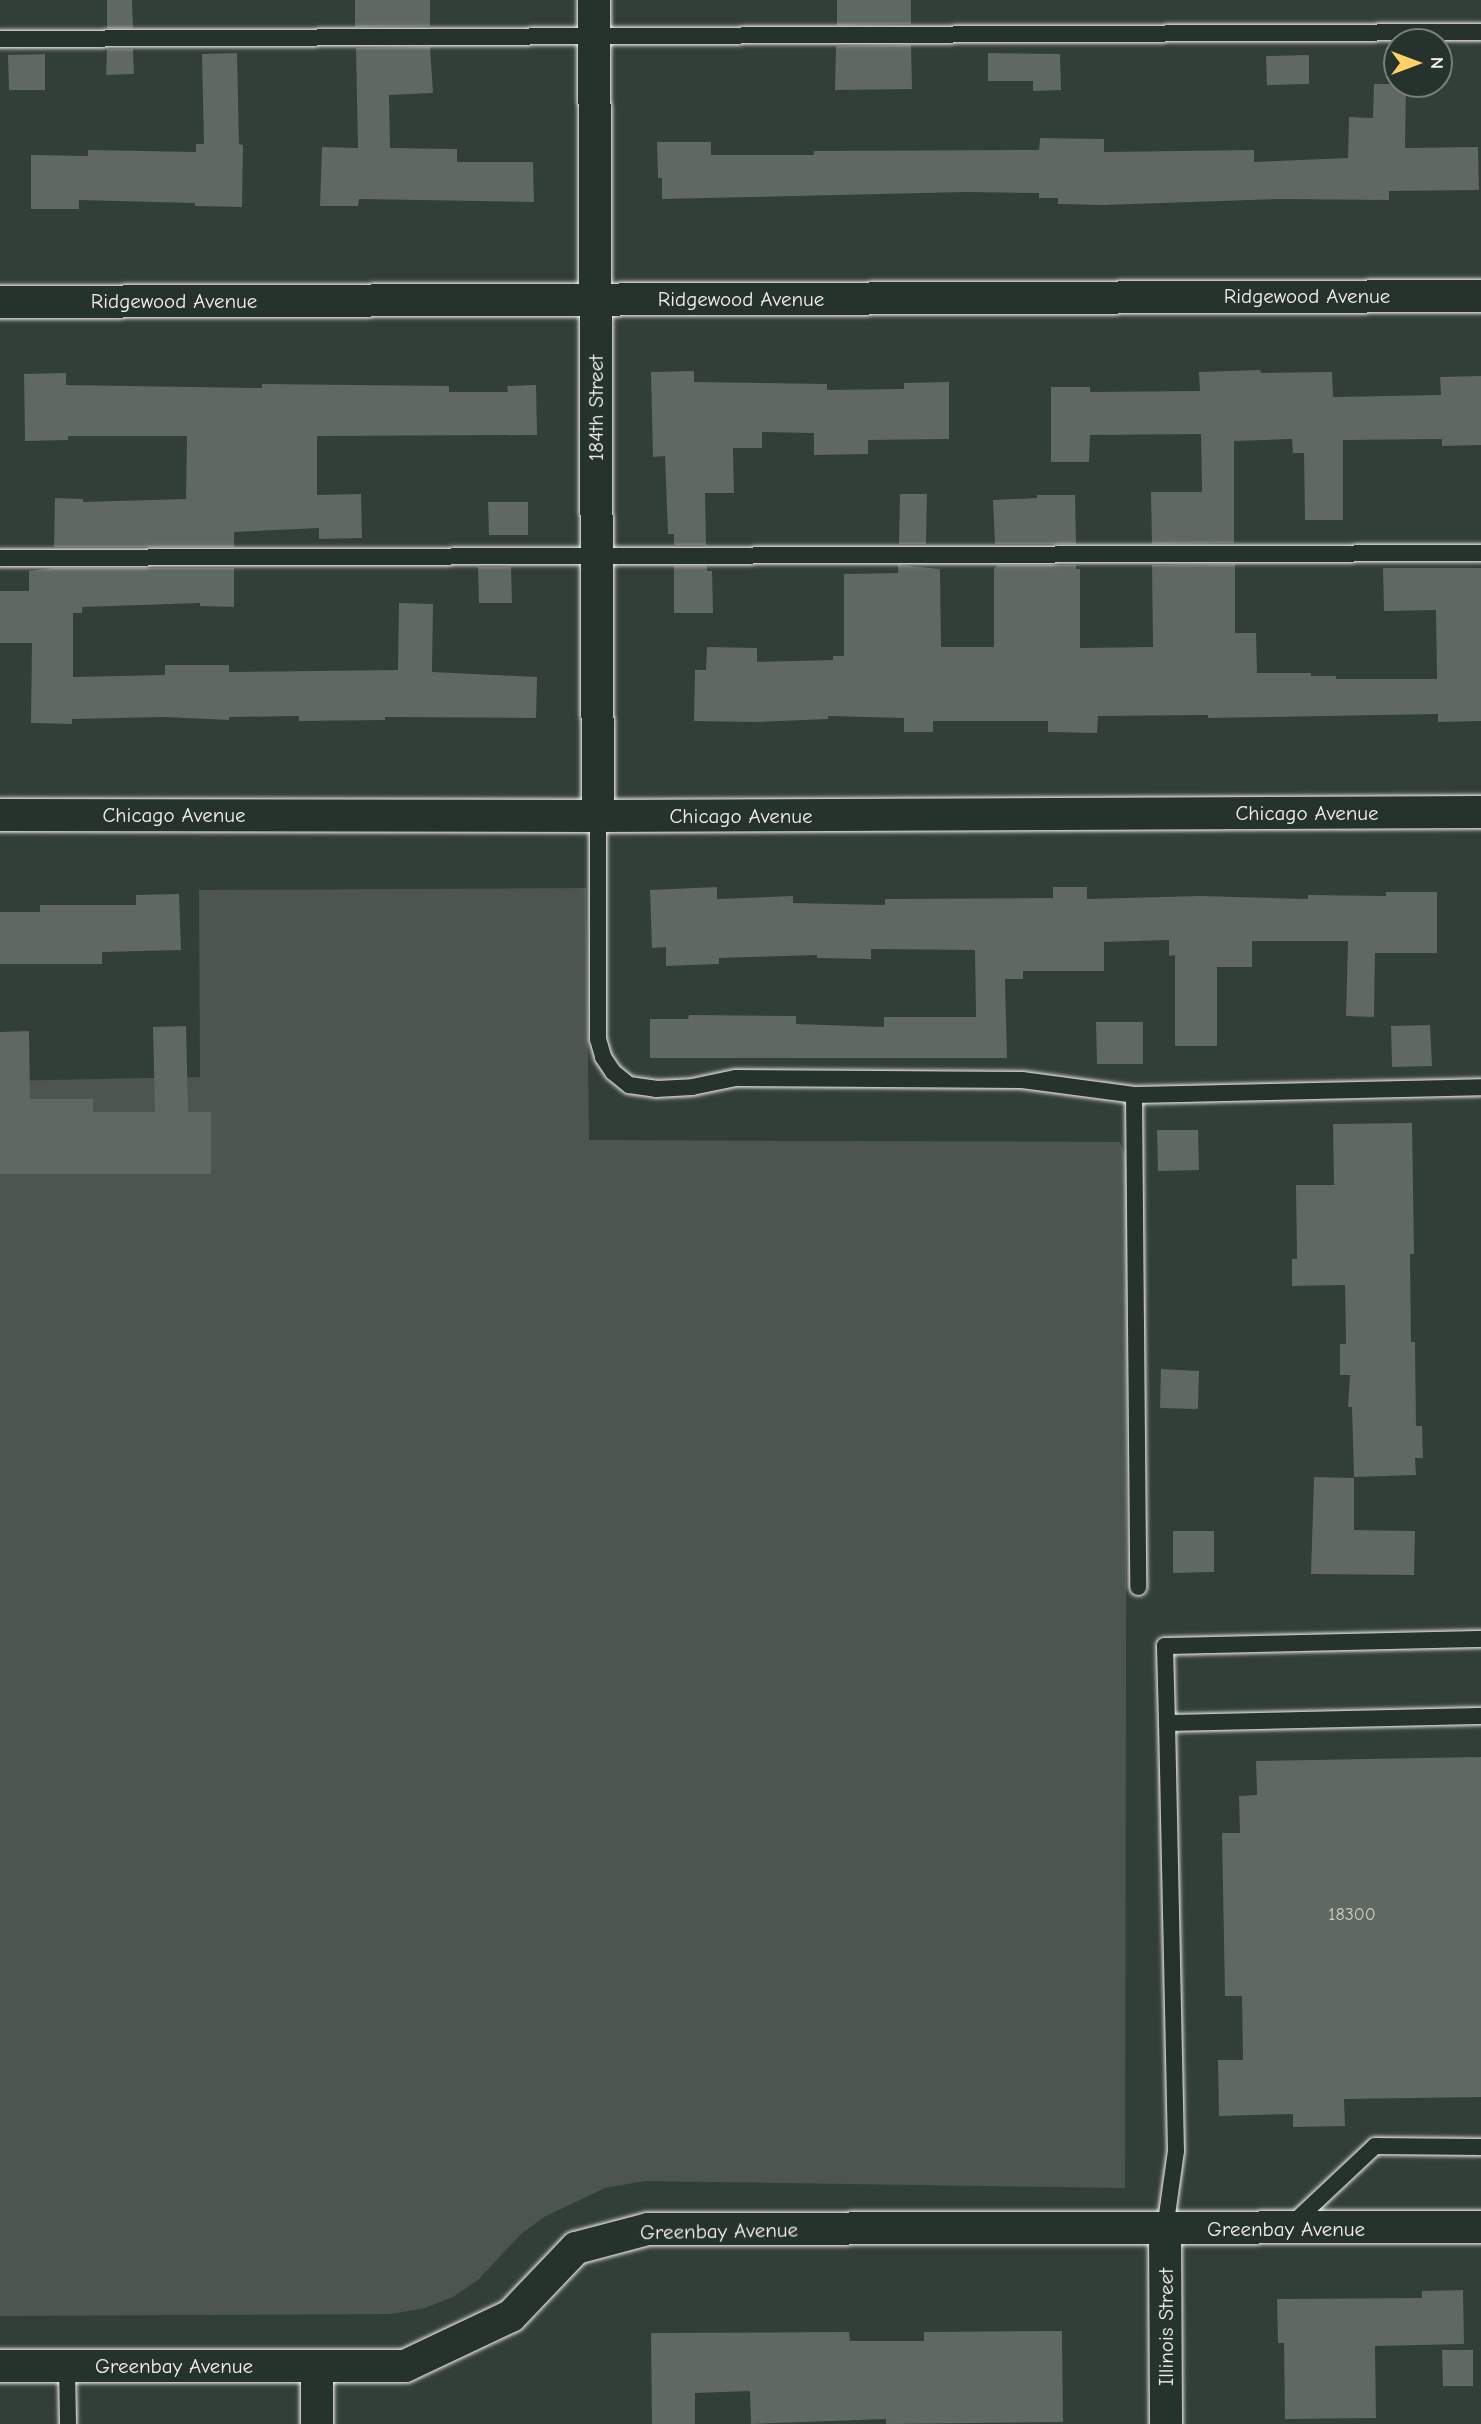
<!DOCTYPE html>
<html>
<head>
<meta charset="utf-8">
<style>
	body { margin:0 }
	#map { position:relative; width:1481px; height:2424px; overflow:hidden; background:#323e38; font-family:"Comic Neue",sans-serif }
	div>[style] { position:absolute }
	.green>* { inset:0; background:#4c564f }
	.building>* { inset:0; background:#5f6861 }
	.roads { filter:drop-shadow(0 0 2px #f4f1e8) drop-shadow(0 0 2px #f4f1e8) }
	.lane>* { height:16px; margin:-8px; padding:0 8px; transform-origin:8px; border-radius:8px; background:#26332d }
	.street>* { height:32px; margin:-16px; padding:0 16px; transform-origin:16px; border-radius:16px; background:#26332d }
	span { translate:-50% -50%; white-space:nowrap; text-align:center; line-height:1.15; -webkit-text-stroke:5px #26332d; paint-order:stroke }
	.number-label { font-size:18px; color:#cfcfc6 }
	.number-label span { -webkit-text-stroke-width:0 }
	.street-label { font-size:21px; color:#f4f1e8 }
	.north { position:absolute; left:1383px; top:28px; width:70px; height:70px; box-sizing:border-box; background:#26332d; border:2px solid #787f78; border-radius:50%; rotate:90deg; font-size:19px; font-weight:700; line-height:28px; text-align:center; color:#f4f1e8 }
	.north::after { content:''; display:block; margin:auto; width:24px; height:32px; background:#ffd166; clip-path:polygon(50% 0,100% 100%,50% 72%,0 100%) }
</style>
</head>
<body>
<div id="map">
	<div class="green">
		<div style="clip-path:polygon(586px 888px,589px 1140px,1120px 1142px,1127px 1158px,1125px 2188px,645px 2181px,605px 2188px,544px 2217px,521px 2234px,478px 2280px,453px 2297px,425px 2308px,391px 2314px,0 2316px,0 1081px,200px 1077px,199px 890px)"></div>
	</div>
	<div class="building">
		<div style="clip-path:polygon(107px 0,132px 0,133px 28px,107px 28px)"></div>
		<div style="clip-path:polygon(355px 0,430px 0,430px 26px,355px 27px)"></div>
		<div style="clip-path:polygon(837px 0,911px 0,911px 24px,837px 25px)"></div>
		<div style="clip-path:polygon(911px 45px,912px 89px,835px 90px,836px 46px)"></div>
		<div style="clip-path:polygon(430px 47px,433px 93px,389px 95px,390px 148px,457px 149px,457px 162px,533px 162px,534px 202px,359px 199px,358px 206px,320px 206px,322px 147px,358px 148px,356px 48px)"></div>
		<div style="clip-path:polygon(107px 49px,133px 49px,134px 74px,106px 75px)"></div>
		<div style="clip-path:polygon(237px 53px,239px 144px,243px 145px,242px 207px,195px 206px,195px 203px,79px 200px,79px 209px,31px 209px,31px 155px,88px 156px,88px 150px,196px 152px,196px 144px,204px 144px,202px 54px)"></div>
		<div style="clip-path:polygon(988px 53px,1060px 54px,1061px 90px,1033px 91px,1033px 81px,988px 81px)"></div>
		<div style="clip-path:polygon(45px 54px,45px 90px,9px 90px,8px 55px)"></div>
		<div style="clip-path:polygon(1309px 55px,1309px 84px,1267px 85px,1266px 56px)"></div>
		<div style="clip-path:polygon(1374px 84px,1406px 84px,1405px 148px,1478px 147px,1479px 190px,1389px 191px,1389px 200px,1278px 199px,1103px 205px,1058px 204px,1058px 198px,1039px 198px,1039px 193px,966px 192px,662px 199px,662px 178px,658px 178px,657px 142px,711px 142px,711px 155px,814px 155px,814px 151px,1039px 150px,1040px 138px,1104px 139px,1104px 152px,1254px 150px,1254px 162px,1348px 158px,1349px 117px,1373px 118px)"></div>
		<div style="clip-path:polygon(1260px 370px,1261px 373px,1332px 372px,1333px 397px,1441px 395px,1440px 377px,1481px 376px,1481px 445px,1442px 446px,1442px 439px,1343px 440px,1343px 520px,1305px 520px,1304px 453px,1293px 453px,1292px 439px,1234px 441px,1234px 543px,1152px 544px,1151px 492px,1202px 492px,1201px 434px,1090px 435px,1089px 462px,1051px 462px,1051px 387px,1090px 387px,1090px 392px,1200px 391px,1199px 372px)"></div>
		<div style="clip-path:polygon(694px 371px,694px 382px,827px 384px,827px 390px,904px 389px,904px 383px,949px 382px,949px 439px,868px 440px,868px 454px,814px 455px,814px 433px,762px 432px,762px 448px,733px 448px,734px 493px,705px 493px,706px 545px,674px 545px,674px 534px,668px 534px,665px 456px,653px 457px,651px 372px)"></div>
		<div style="clip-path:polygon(66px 373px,66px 385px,262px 388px,262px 384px,449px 386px,449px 392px,508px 392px,507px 386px,536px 385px,537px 435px,317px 436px,317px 495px,361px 494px,362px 538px,319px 539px,319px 528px,234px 532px,234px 547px,54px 547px,55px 498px,83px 499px,83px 502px,186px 499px,187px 436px,68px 436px,68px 440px,25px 441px,24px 374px)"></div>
		<div style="clip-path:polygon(900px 494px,927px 494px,926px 544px,899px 544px)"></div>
		<div style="clip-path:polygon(1037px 495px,1075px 495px,1076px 544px,995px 544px,993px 500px,1037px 498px)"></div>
		<div style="clip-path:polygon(488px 502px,528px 502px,528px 535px,489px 535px)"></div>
		<div style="clip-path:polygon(1235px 564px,1235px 633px,1256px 633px,1257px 673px,1311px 673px,1311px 676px,1336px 676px,1336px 679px,1437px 679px,1436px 610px,1384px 611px,1383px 568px,1481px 568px,1481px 721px,1438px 722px,1438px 714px,1208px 718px,1208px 715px,1098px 716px,1097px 733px,1048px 732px,1048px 721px,933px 721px,933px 732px,904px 732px,904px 718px,828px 716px,828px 719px,755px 722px,694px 721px,695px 670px,706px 670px,707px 647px,757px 648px,757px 662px,833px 660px,833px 656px,844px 656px,844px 574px,898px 573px,898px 565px,940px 569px,941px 647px,994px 647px,994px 569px,997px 565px,1076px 565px,1076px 569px,1080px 569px,1080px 648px,1153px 647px,1152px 565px)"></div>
		<div style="clip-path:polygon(674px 566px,707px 566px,707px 571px,712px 571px,713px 613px,674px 613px)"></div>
		<div style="clip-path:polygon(478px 567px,511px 567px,512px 603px,479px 603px)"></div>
		<div style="clip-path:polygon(53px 568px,234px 568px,234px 607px,200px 606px,200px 603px,82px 607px,82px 613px,73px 613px,73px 677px,165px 675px,165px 665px,229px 665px,229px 672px,398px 670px,399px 603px,433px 604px,432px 672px,537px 677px,536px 718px,385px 717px,385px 720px,299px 721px,299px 716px,229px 717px,229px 720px,165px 717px,72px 719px,72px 724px,31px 723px,32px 643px,0 643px,0 591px,29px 591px,29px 571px)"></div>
		<div style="clip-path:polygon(717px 887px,717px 899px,793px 896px,793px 903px,885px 905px,885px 899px,1053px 898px,1053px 887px,1087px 887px,1087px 899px,1199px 896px,1308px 899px,1308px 895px,1386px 896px,1386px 892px,1437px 892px,1437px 953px,1375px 953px,1374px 1017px,1346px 1016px,1348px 941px,1252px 941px,1252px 967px,1217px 967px,1217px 1046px,1175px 1046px,1175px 955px,1169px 956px,1169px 940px,1104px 942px,1104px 971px,1023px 971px,1023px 979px,1005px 979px,1007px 1058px,650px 1058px,650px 1019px,688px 1019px,689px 1015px,796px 1016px,796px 1024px,884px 1027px,884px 1017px,976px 1017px,975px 950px,871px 949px,871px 959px,817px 958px,817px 955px,719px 958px,719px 964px,666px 966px,666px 947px,652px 948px,650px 890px)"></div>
		<div style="clip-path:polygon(179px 894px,181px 950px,102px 952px,102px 964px,0 964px,0 912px,40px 912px,40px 905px,136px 905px,136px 895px)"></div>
		<div style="clip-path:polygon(1096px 1022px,1143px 1022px,1143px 1064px,1097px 1064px)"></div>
		<div style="clip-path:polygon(1430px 1025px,1432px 1066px,1392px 1067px,1391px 1026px)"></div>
		<div style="clip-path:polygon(186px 1026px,188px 1112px,211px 1112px,211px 1174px,0 1174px,0 1032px,29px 1031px,30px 1099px,93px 1099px,93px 1112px,155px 1112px,153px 1027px)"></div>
		<div style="clip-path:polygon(1412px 1123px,1414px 1254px,1410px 1254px,1411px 1342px,1415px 1342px,1416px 1426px,1422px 1426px,1423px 1458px,1415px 1458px,1416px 1475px,1354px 1477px,1352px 1407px,1348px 1407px,1350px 1375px,1340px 1375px,1340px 1344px,1346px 1344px,1345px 1285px,1292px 1286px,1292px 1259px,1297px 1259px,1296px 1185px,1334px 1185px,1333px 1124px)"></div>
		<div style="clip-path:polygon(1157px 1130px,1198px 1130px,1199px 1170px,1158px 1171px)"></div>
		<div style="clip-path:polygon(1161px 1369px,1199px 1371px,1198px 1409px,1160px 1408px)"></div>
		<div style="clip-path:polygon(1314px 1477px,1354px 1478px,1354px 1530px,1415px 1531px,1414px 1575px,1311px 1574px)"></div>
		<div style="clip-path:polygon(1173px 1531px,1214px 1531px,1214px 1572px,1173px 1573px)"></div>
		<div style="clip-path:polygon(1481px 1757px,1481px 2097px,1344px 2099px,1345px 2126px,1293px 2127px,1293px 2114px,1219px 2116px,1218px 2060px,1243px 2060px,1242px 1996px,1225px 1996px,1222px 1833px,1240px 1833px,1239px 1796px,1257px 1795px,1256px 1761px)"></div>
		<div style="clip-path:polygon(1463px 2290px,1464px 2344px,1375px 2346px,1376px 2418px,1285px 2419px,1284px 2343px,1278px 2343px,1277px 2299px,1422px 2298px,1422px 2291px)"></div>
		<div style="clip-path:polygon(1062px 2331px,1063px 2422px,886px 2424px,886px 2419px,751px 2424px,750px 2391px,695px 2393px,695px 2424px,652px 2424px,651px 2333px,849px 2332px,850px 2341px,924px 2341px,924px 2332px)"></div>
		<div style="clip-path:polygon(1442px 2350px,1473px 2350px,1473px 2386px,1443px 2386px)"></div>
	</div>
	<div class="roads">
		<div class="lane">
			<div style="left:0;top:39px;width:1481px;rotate:-0.27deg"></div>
			<div style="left:0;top:558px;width:1481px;rotate:-0.19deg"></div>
			<div style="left:598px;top:816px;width:223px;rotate:90deg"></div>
			<div style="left:598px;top:1039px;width:19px;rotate:74deg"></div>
			<div style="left:603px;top:1057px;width:18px;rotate:56deg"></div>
			<div style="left:613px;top:1072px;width:21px;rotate:39deg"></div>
			<div style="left:629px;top:1085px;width:27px;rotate:8deg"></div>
			<div style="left:656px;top:1089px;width:36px;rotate:-3deg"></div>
			<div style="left:692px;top:1087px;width:45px;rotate:-11.6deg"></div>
			<div style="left:736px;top:1078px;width:286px;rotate:0.4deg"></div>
			<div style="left:1022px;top:1080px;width:113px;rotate:7.6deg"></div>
			<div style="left:1134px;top:1095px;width:347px;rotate:-1.3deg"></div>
			<div style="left:1134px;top:1095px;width:492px;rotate:89.5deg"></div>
			<div style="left:1167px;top:1723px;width:77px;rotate:-91.5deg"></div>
			<div style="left:1165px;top:1646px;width:316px;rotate:-1.3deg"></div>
			<div style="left:1291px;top:2225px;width:115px;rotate:-43.2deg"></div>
			<div style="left:1375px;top:2146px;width:106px;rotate:0.5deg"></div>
			<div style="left:1165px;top:2229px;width:79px;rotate:-82deg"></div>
			<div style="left:1176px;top:2151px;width:428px;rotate:-91.2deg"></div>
			<div style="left:1167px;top:1723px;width:314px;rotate:-1.3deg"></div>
			<div style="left:67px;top:2366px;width:58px;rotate:89deg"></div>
		</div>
		<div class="street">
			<div style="left:594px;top:0;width:816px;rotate:89.72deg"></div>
			<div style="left:0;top:302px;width:1481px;rotate:-0.23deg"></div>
			<div style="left:0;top:815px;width:598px;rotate:0.1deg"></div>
			<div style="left:598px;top:816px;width:883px;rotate:-0.26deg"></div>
			<div style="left:1165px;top:2229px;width:195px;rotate:89.7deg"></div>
			<div style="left:0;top:2366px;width:405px"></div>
			<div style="left:405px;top:2366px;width:117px;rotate:-25.3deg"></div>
			<div style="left:511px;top:2316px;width:94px;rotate:-46.3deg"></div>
			<div style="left:576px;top:2248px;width:74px;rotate:-14.8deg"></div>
			<div style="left:648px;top:2229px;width:833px;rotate:-0.14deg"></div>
			<div style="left:317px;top:2366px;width:58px;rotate:90deg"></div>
		</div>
	</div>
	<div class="number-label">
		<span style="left:1352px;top:1915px">18300</span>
	</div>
	<div class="street-label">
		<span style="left:1307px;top:296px">Ridgewood Avenue</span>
		<span style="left:741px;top:299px">Ridgewood Avenue</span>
		<span style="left:174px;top:301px">Ridgewood Avenue</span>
		<span style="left:596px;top:408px;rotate:-90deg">184th Street</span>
		<span style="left:1307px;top:813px">Chicago Avenue</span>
		<span style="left:174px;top:815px">Chicago Avenue</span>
		<span style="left:741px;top:816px">Chicago Avenue</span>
		<span style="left:1286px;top:2229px">Greenbay Avenue</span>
		<span style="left:719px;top:2231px;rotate:-1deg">Greenbay Avenue</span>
		<span style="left:1166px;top:2327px;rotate:-90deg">Illinois Street</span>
		<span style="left:174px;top:2366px">Greenbay Avenue</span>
	</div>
	<div class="north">N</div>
</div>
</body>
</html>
